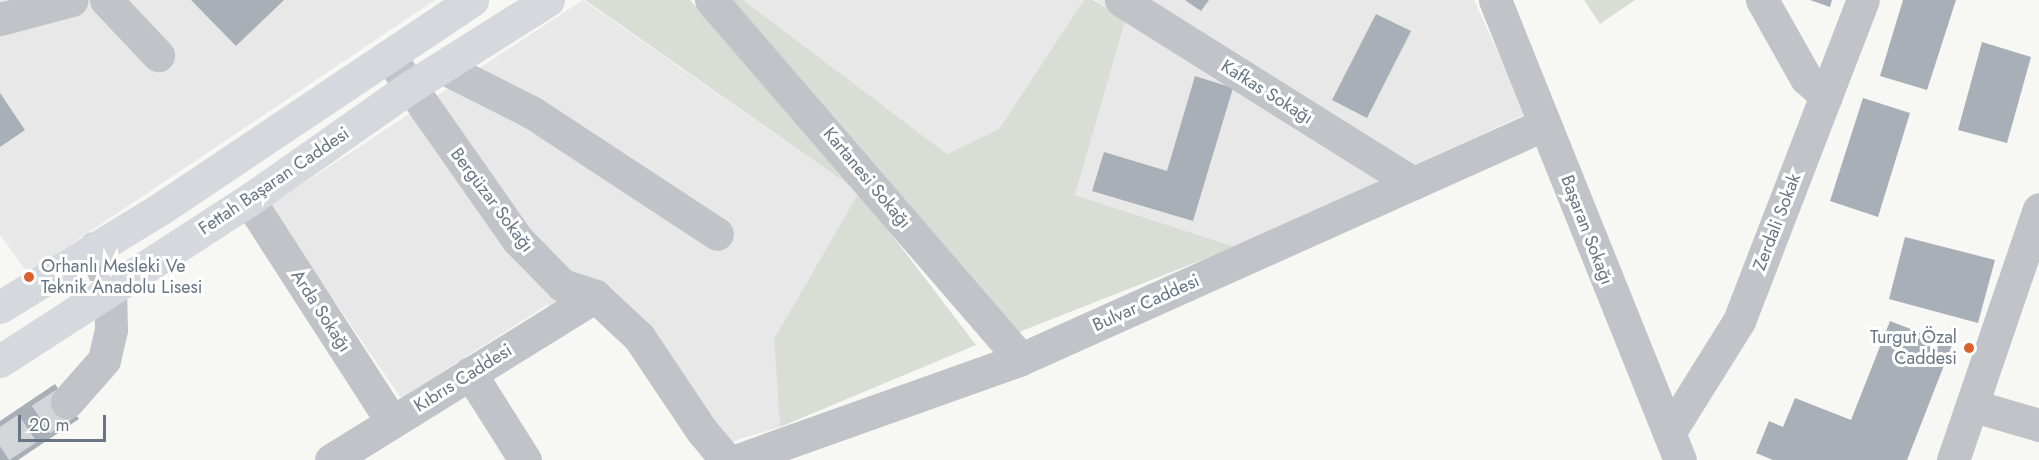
<!DOCTYPE html>
<html>
<head>
<meta charset="utf-8">
<style>
	body { margin:0 }
	#map { position:relative; width:2039px; height:460px; overflow:hidden; background:#f7f7f4; font-family:Jost,sans-serif }
	div>[style] { position:absolute }
	.built>* { inset:0; background:#e7e8e7 }
	.green>* { inset:0; background:#d8ddd5 }
	.building>* { inset:0; background:#a9afb6 }
	.minor-tunnel>* { height:33px; margin-top:-16.5px; transform-origin:0; background:repeating-linear-gradient(90deg,#d3d6d8 0 33px,transparent 0 49px) }
	.minor>* { height:33px; margin:-16.5px; padding:0 16.5px; transform-origin:16.5px; border-radius:16.5px; background:#c0c3c7 }
	.major>* { height:33px; margin:-16.5px; padding:0 16.5px; transform-origin:16.5px; border-radius:16.5px; background:#d5d8dc }
	.dots>* { width:16px; height:16px; translate:-50% -50%; box-sizing:border-box; border:3px solid #fff; border-radius:50% }
	span { translate:-50% -50%; white-space:nowrap; text-align:center; line-height:1.15; -webkit-text-stroke:6px #fff; paint-order:stroke }
	.street-label { font-size:18px; color:#677584 }
	.poi-label { font-size:18px; color:#677584 }
	.left { translate:0 -50%; text-align:left }
	.right { translate:-100% -50%; text-align:right }
	.scale { position:absolute; left:18px; top:415px; width:88px; height:27px; box-sizing:border-box; border:3px solid #677584; border-top:0; padding-left:8px; font-size:18px; line-height:21px; white-space:nowrap; color:#677584; -webkit-text-stroke:4px #fff; paint-order:stroke }
</style>
</head>
<body>
<div id="map">
	<div class="built">
		<div style="clip-path:polygon(0 0,435px 0,28px 273px,0 235px)"></div>
		<div style="clip-path:polygon(583px 0,859px 192px,774px 339px,780px 427px,739px 439px,706px 455px,638px 351px,596px 312px,547px 305px,401px 398px,269px 206px)"></div>
		<div style="clip-path:polygon(743px 0,1084px 0,999px 129px,947px 154px)"></div>
		<div style="clip-path:polygon(1095px 0,1474px 0,1526px 114px,1235px 247px,1075px 195px,1126px 20px)"></div>
	</div>
	<div class="green">
		<div style="clip-path:polygon(585px 0,690px 0,859px 192px,976px 345px,780px 427px,774px 339px,859px 192px)"></div>
		<div style="clip-path:polygon(725px 0,743px 0,947px 154px,999px 129px,1084px 0,1093px 0,1126px 19px,1075px 195px,1235px 247px,1014px 334px)"></div>
		<div style="clip-path:polygon(1584px 0,1635px 0,1600px 24px)"></div>
	</div>
	<div class="building">
		<div style="clip-path:polygon(191px 0,284px 0,236px 46px)"></div>
		<div style="clip-path:polygon(1185px 0,1209px 0,1201px 11px)"></div>
		<div style="clip-path:polygon(1810px 0,1832px 0,1830px 7px)"></div>
		<div style="clip-path:polygon(1903px 0,1956px 0,1927px 90px,1880px 76px)"></div>
		<div style="clip-path:polygon(1376px 14px,1411px 31px,1367px 118px,1332px 100px)"></div>
		<div style="clip-path:polygon(1982px 42px,2031px 57px,2007px 143px,1958px 130px)"></div>
		<div style="clip-path:polygon(1195px 76px,1233px 88px,1193px 221px,1092px 191px,1104px 152px,1167px 171px)"></div>
		<div style="clip-path:polygon(0 93px,25px 130px,0 147px)"></div>
		<div style="clip-path:polygon(1863px 98px,1910px 113px,1878px 217px,1830px 201px)"></div>
		<div style="clip-path:polygon(1905px 237px,1995px 260px,1978px 323px,1889px 299px)"></div>
		<div style="clip-path:polygon(1890px 321px,1952px 345px,1907px 460px,1773px 460px,1756px 453px,1769px 421px,1783px 427px,1795px 398px,1851px 420px)"></div>
		<div style="clip-path:polygon(55px 384px,79px 419px,18px 460px,0 460px,0 421px)"></div>
	</div>
	<div class="minor-tunnel">
		<div style="left:0;top:446px;width:80px;rotate:-33.3deg"></div>
	</div>
	<div class="minor">
		<div style="left:106px;top:0;width:76px;rotate:46.6deg"></div>
		<div style="left:711px;top:0;width:474px;rotate:49.2deg"></div>
		<div style="left:1121px;top:0;width:345px;rotate:32.1deg"></div>
		<div style="left:1495px;top:0;width:496px;rotate:68.1deg"></div>
		<div style="left:1762px;top:0;width:90px;rotate:60.6deg"></div>
		<div style="left:1806px;top:78px;width:27px;rotate:42deg"></div>
		<div style="left:0;top:19px;width:74px;rotate:-14.8deg"></div>
		<div style="left:389px;top:56px;width:225px;rotate:55deg"></div>
		<div style="left:518px;top:240px;width:63px;rotate:45.6deg"></div>
		<div style="left:562px;top:285px;width:35px;rotate:18deg"></div>
		<div style="left:595px;top:296px;width:60px;rotate:43deg"></div>
		<div style="left:639px;top:337px;width:113px;rotate:56.2deg"></div>
		<div style="left:702px;top:431px;width:38px;rotate:50deg"></div>
		<div style="left:442px;top:67px;width:102px;rotate:26.8deg"></div>
		<div style="left:533px;top:113px;width:220px;rotate:33.3deg"></div>
		<div style="left:249px;top:200px;width:264px;rotate:57.2deg"></div>
		<div style="left:470px;top:373px;width:103px;rotate:57.7deg"></div>
		<div style="left:67px;top:402px;width:56px;rotate:-48.6deg"></div>
		<div style="left:104px;top:360px;width:32px;rotate:-77deg"></div>
		<div style="left:111px;top:329px;width:40px;rotate:-91.4deg"></div>
		<div style="left:110px;top:289px;width:44px;rotate:-110.1deg"></div>
		<div style="left:1974px;top:406px;width:68px;rotate:16.3deg"></div>
		<div style="left:1669px;top:433px;width:132px;rotate:-58deg"></div>
		<div style="left:1739px;top:321px;width:344px;rotate:-68.9deg"></div>
		<div style="left:331px;top:460px;width:311px;rotate:-31.8deg"></div>
		<div style="left:738px;top:460px;width:300px;rotate:-19.6deg"></div>
		<div style="left:1021px;top:359px;width:574px;rotate:-24.15deg"></div>
		<div style="left:1953px;top:460px;width:265px;rotate:-71.1deg"></div>
	</div>
	<div class="major">
		<div style="left:0;top:307px;width:191px;rotate:-31.5deg"></div>
		<div style="left:163px;top:207px;width:372px;rotate:-33.8deg"></div>
		<div style="left:0;top:361px;width:297px;rotate:-32.9deg"></div>
		<div style="left:249px;top:200px;width:197px;rotate:-35.1deg"></div>
		<div style="left:410px;top:87px;width:163px;rotate:-32.2deg"></div>
	</div>
	<div class="dots">
		<div style="left:29px;top:277px;background:#dc5f2e"></div>
		<div style="left:1969px;top:348px;background:#dc5f2e"></div>
	</div>
	<div class="street-label">
		<span style="left:1267px;top:92px;rotate:32deg">Kafkas Sokağı</span>
		<span style="left:867px;top:178px;rotate:50deg">Kartanesi Sokağı</span>
		<span style="left:274px;top:181px;rotate:-34deg">Fettah Başaran Caddesi</span>
		<span style="left:492px;top:200px;rotate:53deg">Bergüzar Sokağı</span>
		<span style="left:1777px;top:222px;rotate:-69deg">Zerdali Sokak</span>
		<span style="left:1587px;top:230px;rotate:69deg">Başaran Sokağı</span>
		<span style="left:1146px;top:303px;rotate:-24deg">Bulvar Caddesi</span>
		<span style="left:321px;top:311px;rotate:57deg">Arda Sokağı</span>
		<span style="left:463px;top:378px;rotate:-32deg">Kıbrıs Caddesi</span>
	</div>
	<div class="poi-label">
		<span class="left" style="left:41px;top:277px">Orhanlı Mesleki Ve<br>Teknik Anadolu Lisesi</span>
		<span class="right" style="left:1957px;top:348px">Turgut Özal<br>Caddesi</span>
	</div>
	<div class="scale">20 m</div>
</div>
</body>
</html>
